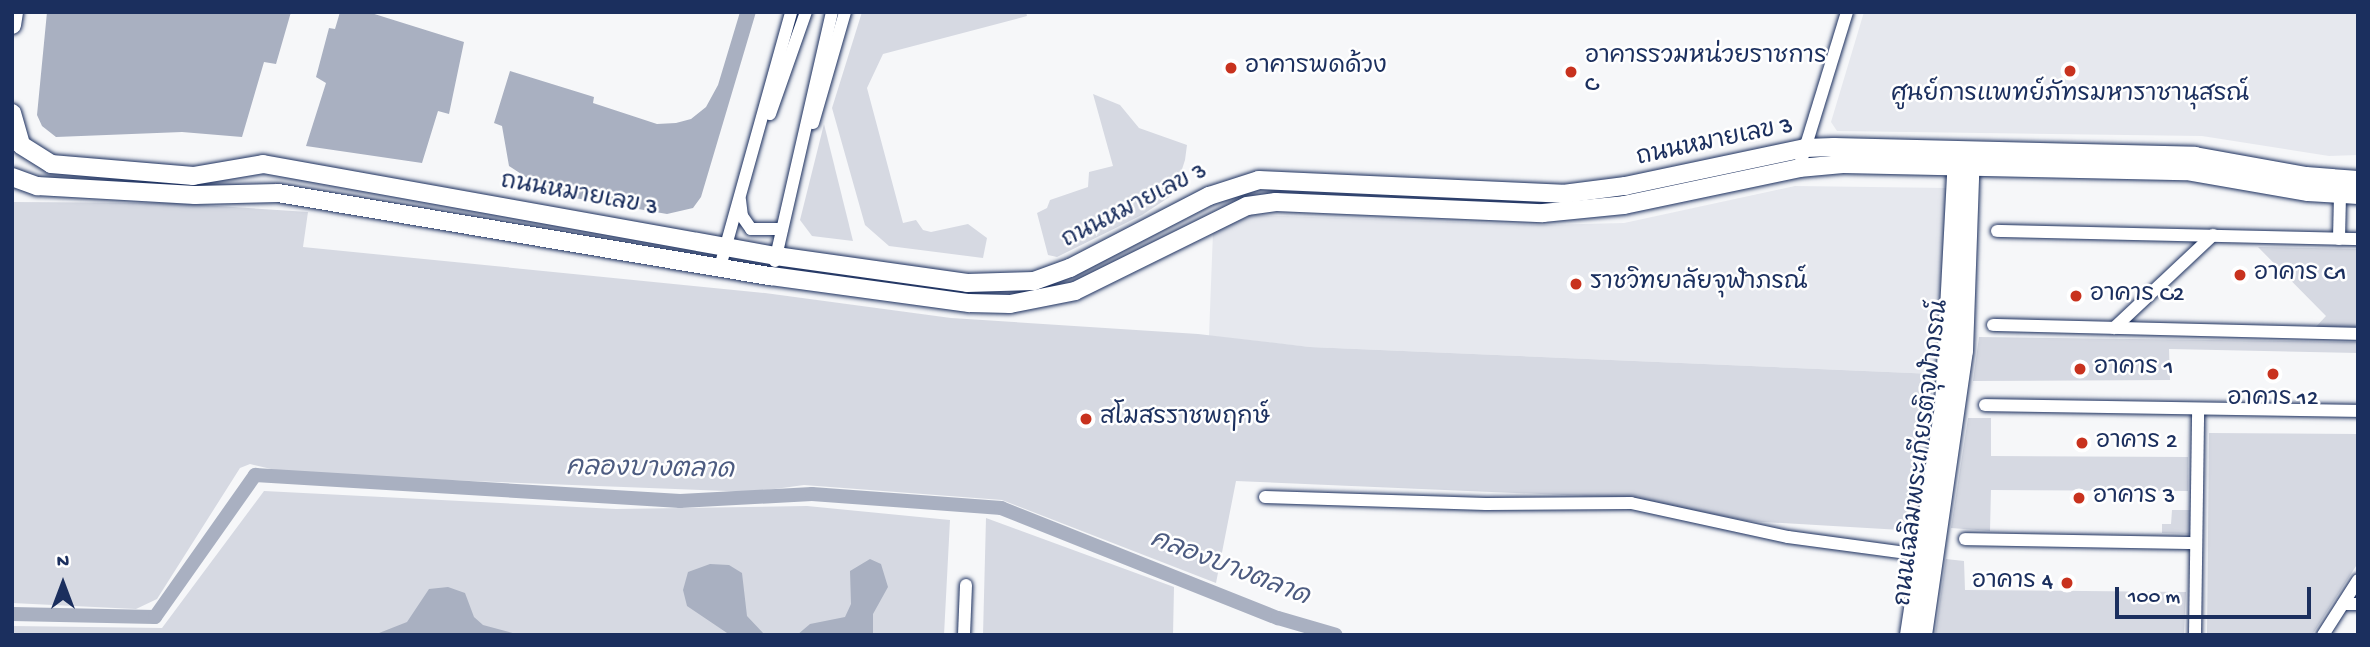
<!DOCTYPE html>
<html>
<head>
<meta charset="utf-8">
<style>
	body { margin:0 }
	#map { position:relative; width:2370px; height:647px; overflow:hidden; background:#f6f7f9; font-family:"Gochi Hand","Playpen Sans Thai",sans-serif }
	div>[style] { position:absolute }
	.built>* { inset:0; background:#e6e8ee }
	.green>* { inset:0; background:#d6d9e2 }
	.water>* { inset:0; background:#a9b0c1 }
	.canal>* { height:14px; margin:-7px; padding:0 7px; transform-origin:7px; border-radius:7px; background:#a9b0c1 }
	.roads { filter:drop-shadow(0 0 2px #1b2f5e) drop-shadow(0 0 2px #1b2f5e) }
	.street>* { height:12px; margin:-6px; padding:0 6px; transform-origin:6px; border-radius:6px; background:#fff }
	.secondary>* { height:18px; margin:-9px; padding:0 9px; transform-origin:9px; border-radius:9px; background:#fff }
	.dots>* { width:19px; height:19px; translate:-50% -50%; box-sizing:border-box; border:4px solid #fff; border-radius:50% }
	span { translate:-50% -50%; white-space:nowrap; text-align:center; line-height:1.15; -webkit-text-stroke:5px #fff; paint-order:stroke }
	.poi-label { font-size:24px; color:#1b2f5e }
	.left { translate:0 -50%; text-align:left }
	.right { translate:-100% -50%; text-align:right }
	.street-label { font-size:24px; color:#1b2f5e }
	.water-label { font-size:26px; color:#4d5c81; font-style:italic }
	.frame { position:absolute; inset:0; border:14px solid #1b2f5e; pointer-events:none }
	.north { position:absolute; left:28px; top:549px; width:70px; height:70px; -webkit-text-stroke:5px #fff; paint-order:stroke; rotate:0deg; font-size:19px; font-weight:700; line-height:28px; text-align:center; color:#1b2f5e }
	.north::after { content:''; display:block; margin:auto; width:24px; height:32px; background:#1b2f5e; clip-path:polygon(50% 0,100% 100%,50% 72%,0 100%) }
	.scale { position:absolute; left:2115px; top:587px; width:196px; height:32px; box-sizing:border-box; border:4px solid #1b2f5e; border-top:0; padding-left:9px; font-size:21px; line-height:24px; white-space:nowrap; color:#1b2f5e; -webkit-text-stroke:5px #fff; paint-order:stroke }
</style>
</head>
<body>
<div id="map">
	<div class="built">
		<div style="clip-path:polygon(1864px 12px,2358px 12px,2358px 155px,2329px 156px,2202px 136px,1837px 131px,1831px 122px)"></div>
		<div style="clip-path:polygon(1795px 186px,1948px 188px,1934px 374px,1310px 347px,1209px 336px,1213px 232px,1252px 215px,1542px 225px,1624px 223px)"></div>
	</div>
	<div class="green">
		<div style="clip-path:polygon(862px 12px,1026px 12px,1027px 16px,883px 54px,867px 88px,903px 223px,916px 220px,923px 230px,931px 232px,968px 224px,987px 238px,983px 258px,889px 246px,865px 225px,832px 108px)"></div>
		<div style="clip-path:polygon(1093px 94px,1120px 105px,1139px 128px,1187px 145px,1185px 160px,1174px 194px,1142px 215px,1057px 257px,1048px 255px,1037px 213px,1047px 208px,1050px 200px,1088px 187px,1089px 172px,1113px 166px)"></div>
		<div style="clip-path:polygon(824px 124px,853px 241px,812px 236px,800px 220px)"></div>
		<div style="clip-path:polygon(12px 202px,171px 203px,308px 212px,303px 247px,765px 293px,951px 318px,1198px 334px,1310px 347px,1934px 374px,1918px 531px,1747px 521px,1633px 498px,1236px 481px,1216px 583px,1002px 500px,804px 485px,752px 492px,293px 474px,250px 464px,240px 468px,157px 599px,136px 609px,12px 603px)"></div>
		<div style="clip-path:polygon(2258px 247px,2358px 249px,2358px 330px,2313px 330px,2326px 316px)"></div>
		<div style="clip-path:polygon(1979px 337px,2358px 342px,2358px 353px,2169px 349px,2170px 380px,1973px 381px)"></div>
		<div style="clip-path:polygon(1968px 418px,1991px 418px,1991px 456px,2188px 457px,2188px 491px,1991px 490px,1990px 531px,1951px 528px)"></div>
		<div style="clip-path:polygon(2209px 433px,2358px 434px,2358px 563px,2312px 635px,2207px 635px)"></div>
		<div style="clip-path:polygon(264px 491px,616px 509px,807px 506px,950px 520px,944px 635px,12px 635px,12px 626px,162px 628px)"></div>
		<div style="clip-path:polygon(2172px 510px,2190px 510px,2190px 534px,2162px 533px,2162px 524px,2171px 524px)"></div>
		<div style="clip-path:polygon(986px 518px,1174px 587px,1173px 635px,983px 635px)"></div>
		<div style="clip-path:polygon(1946px 559px,1964px 561px,1965px 590px,2186px 592px,2184px 633px,1935px 635px)"></div>
	</div>
	<div class="water">
		<div style="clip-path:polygon(47px 12px,291px 12px,276px 64px,264px 62px,242px 137px,182px 132px,56px 137px,42px 126px,37px 115px)"></div>
		<div style="clip-path:polygon(340px 12px,368px 12px,464px 42px,449px 114px,438px 111px,422px 163px,306px 146px,326px 83px,316px 77px,329px 28px,335px 29px)"></div>
		<div style="clip-path:polygon(740px 12px,756px 12px,701px 197px,693px 208px,667px 214px,552px 194px,509px 166px,502px 126px,494px 123px,510px 71px,594px 97px,593px 103px,657px 124px,676px 123px,691px 119px,706px 107px,718px 85px)"></div>
		<div style="clip-path:polygon(870px 559px,881px 564px,888px 587px,873px 614px,873px 635px,797px 635px,810px 624px,845px 617px,851px 604px,850px 571px)"></div>
		<div style="clip-path:polygon(710px 564px,729px 565px,742px 573px,747px 616px,765px 635px,730px 635px,687px 606px,683px 590px,688px 572px)"></div>
		<div style="clip-path:polygon(448px 587px,465px 593px,474px 617px,483px 625px,520px 635px,374px 635px,407px 622px,429px 589px)"></div>
	</div>
	<div class="canal">
		<div style="left:12px;top:614px;width:143px;rotate:1.2deg"></div>
		<div style="left:155px;top:617px;width:174px;rotate:-54.8deg"></div>
		<div style="left:255px;top:475px;width:426px;rotate:3.5deg"></div>
		<div style="left:680px;top:501px;width:132px;rotate:-3deg"></div>
		<div style="left:812px;top:494px;width:190px;rotate:4.2deg"></div>
		<div style="left:1001px;top:508px;width:298px;rotate:21.7deg"></div>
		<div style="left:1278px;top:618px;width:60px;rotate:16.3deg"></div>
	</div>
	<div class="roads">
		<div class="street">
			<div style="left:770px;top:114px;width:108px;rotate:-70.6deg"></div>
			<div style="left:813px;top:123px;width:116px;rotate:-73.9deg"></div>
			<div style="left:1799px;top:168px;width:163px;rotate:-72.9deg"></div>
			<div style="left:740px;top:200px;width:16px;rotate:83deg"></div>
			<div style="left:742px;top:216px;width:16px;rotate:55deg"></div>
			<div style="left:751px;top:229px;width:31px"></div>
			<div style="left:1997px;top:231px;width:361px;rotate:1.3deg"></div>
			<div style="left:2339px;top:239px;width:44px;rotate:-88.7deg"></div>
			<div style="left:775px;top:261px;width:255px;rotate:-77.1deg"></div>
			<div style="left:720px;top:267px;width:265px;rotate:-74.4deg"></div>
			<div style="left:1993px;top:325px;width:365px;rotate:1.4deg"></div>
			<div style="left:2114px;top:328px;width:136px;rotate:-43.2deg"></div>
			<div style="left:1985px;top:405px;width:373px;rotate:0.9deg"></div>
			<div style="left:1265px;top:497px;width:221px;rotate:1.8deg"></div>
			<div style="left:1486px;top:504px;width:145px;rotate:-0.4deg"></div>
			<div style="left:1631px;top:503px;width:161px;rotate:12.2deg"></div>
			<div style="left:1788px;top:537px;width:141px;rotate:7.7deg"></div>
			<div style="left:1965px;top:539px;width:231px;rotate:1deg"></div>
			<div style="left:2343px;top:604px;width:15px"></div>
			<div style="left:964px;top:635px;width:50px;rotate:-87.7deg"></div>
			<div style="left:2195px;top:635px;width:226px;rotate:-89.2deg"></div>
			<div style="left:2323px;top:635px;width:65px;rotate:-57.5deg"></div>
		</div>
		<div class="secondary">
			<div style="left:12px;top:25px;width:13px;rotate:-81deg"></div>
			<div style="left:12px;top:113px;width:33px;rotate:74deg"></div>
			<div style="left:21px;top:145px;width:36px;rotate:32deg"></div>
			<div style="left:51px;top:164px;width:143px;rotate:4.8deg"></div>
			<div style="left:193px;top:176px;width:71px;rotate:-9.7deg"></div>
			<div style="left:263px;top:164px;width:521px;rotate:10.17deg"></div>
			<div style="left:776px;top:256px;width:193px;rotate:8deg"></div>
			<div style="left:967px;top:283px;width:67px;rotate:-1.7deg"></div>
			<div style="left:1034px;top:281px;width:38px;rotate:-20deg"></div>
			<div style="left:1070px;top:268px;width:157px;rotate:-27.4deg"></div>
			<div style="left:1209px;top:196px;width:52px;rotate:-17.7deg"></div>
			<div style="left:1259px;top:180px;width:304px;rotate:2.6deg"></div>
			<div style="left:1563px;top:194px;width:63px;rotate:-7.4deg"></div>
			<div style="left:1625px;top:186px;width:184px;rotate:-11.9deg"></div>
			<div style="left:1805px;top:148px;width:29px;rotate:-2deg"></div>
			<div style="left:1834px;top:147px;width:361px;rotate:1.4deg"></div>
			<div style="left:2195px;top:156px;width:113px;rotate:10.2deg"></div>
			<div style="left:2306px;top:176px;width:52px;rotate:4.4deg"></div>
			<div style="left:12px;top:177px;width:27px;rotate:20deg"></div>
			<div style="left:37px;top:186px;width:158px;rotate:3.3deg"></div>
			<div style="left:195px;top:195px;width:83px;rotate:-1.4deg"></div>
			<div style="left:278px;top:193px;width:500px;rotate:9.6deg"></div>
			<div style="left:771px;top:276px;width:200px;rotate:7.8deg"></div>
			<div style="left:969px;top:303px;width:41px;rotate:1.4deg"></div>
			<div style="left:1010px;top:304px;width:66px;rotate:-11.3deg"></div>
			<div style="left:1075px;top:291px;width:192px;rotate:-26.3deg"></div>
			<div style="left:1247px;top:206px;width:29px;rotate:-8deg"></div>
			<div style="left:1276px;top:202px;width:267px;rotate:2.4deg"></div>
			<div style="left:1543px;top:213px;width:81px;rotate:-5.6deg"></div>
			<div style="left:1624px;top:205px;width:179px;rotate:-11.9deg"></div>
			<div style="left:1799px;top:168px;width:44px;rotate:-5.2deg"></div>
			<div style="left:1843px;top:164px;width:343px;rotate:1.2deg"></div>
			<div style="left:2186px;top:171px;width:124px;rotate:9.8deg"></div>
			<div style="left:2308px;top:192px;width:50px;rotate:3.4deg"></div>
			<div style="left:1909px;top:635px;width:233px;rotate:-81.3deg"></div>
			<div style="left:1944px;top:405px;width:250px;rotate:-87deg"></div>
			<div style="left:1923px;top:635px;width:287px;rotate:-81.8deg"></div>
			<div style="left:1964px;top:351px;width:197px;rotate:-88deg"></div>
		</div>
	</div>
	<div class="dots">
		<div style="left:1231px;top:68px;background:#c8321e"></div>
		<div style="left:2070px;top:71px;background:#c8321e"></div>
		<div style="left:1571px;top:72px;background:#c8321e"></div>
		<div style="left:2240px;top:275px;background:#c8321e"></div>
		<div style="left:1576px;top:284px;background:#c8321e"></div>
		<div style="left:2076px;top:296px;background:#c8321e"></div>
		<div style="left:2080px;top:369px;background:#c8321e"></div>
		<div style="left:2273px;top:374px;background:#c8321e"></div>
		<div style="left:1086px;top:419px;background:#c8321e"></div>
		<div style="left:2082px;top:443px;background:#c8321e"></div>
		<div style="left:2079px;top:498px;background:#c8321e"></div>
		<div style="left:2067px;top:583px;background:#c8321e"></div>
	</div>
	<div class="poi-label">
		<span class="left" style="left:1585px;top:72px">อาคารรวมหน่วยราชการ<br>C</span>
		<span class="left" style="left:1245px;top:68px">อาคารพดด้วง</span>
		<span style="left:2070px;top:96px">ศูนย์การแพทย์ภัทรมหาราชานุสรณ์</span>
		<span class="left" style="left:2254px;top:275px">อาคาร C1</span>
		<span class="left" style="left:1590px;top:284px">ราชวิทยาลัยจุฬาภรณ์</span>
		<span class="left" style="left:2090px;top:296px">อาคาร C2</span>
		<span class="left" style="left:2094px;top:369px">อาคาร 1</span>
		<span style="left:2273px;top:400px">อาคาร 12</span>
		<span class="left" style="left:1100px;top:419px">สโมสรราชพฤกษ์</span>
		<span class="left" style="left:2096px;top:443px">อาคาร 2</span>
		<span class="left" style="left:2093px;top:498px">อาคาร 3</span>
		<span class="right" style="left:2053px;top:583px">อาคาร 4</span>
	</div>
	<div class="street-label">
		<span style="left:1715px;top:143px;rotate:-12deg">ถนนหมายเลข 3</span>
		<span style="left:579px;top:196px;rotate:10deg">ถนนหมายเลข 3</span>
		<span style="left:1135px;top:207px;rotate:-27deg">ถนนหมายเลข 3</span>
		<span style="left:1923px;top:453px;rotate:-83deg">ถนนเฉลิมพระเกียรติจุฬาภรณ์</span>
	</div>
	<div class="water-label">
		<span style="left:650px;top:471px;rotate:1deg">คลองบางตลาด</span>
		<span style="left:1229px;top:570px;rotate:21deg">คลองบางตลาด</span>
	</div>
	<div class="frame"></div>
	<div class="north">N</div>
	<div class="scale">100 m</div>
</div>
</body>
</html>
